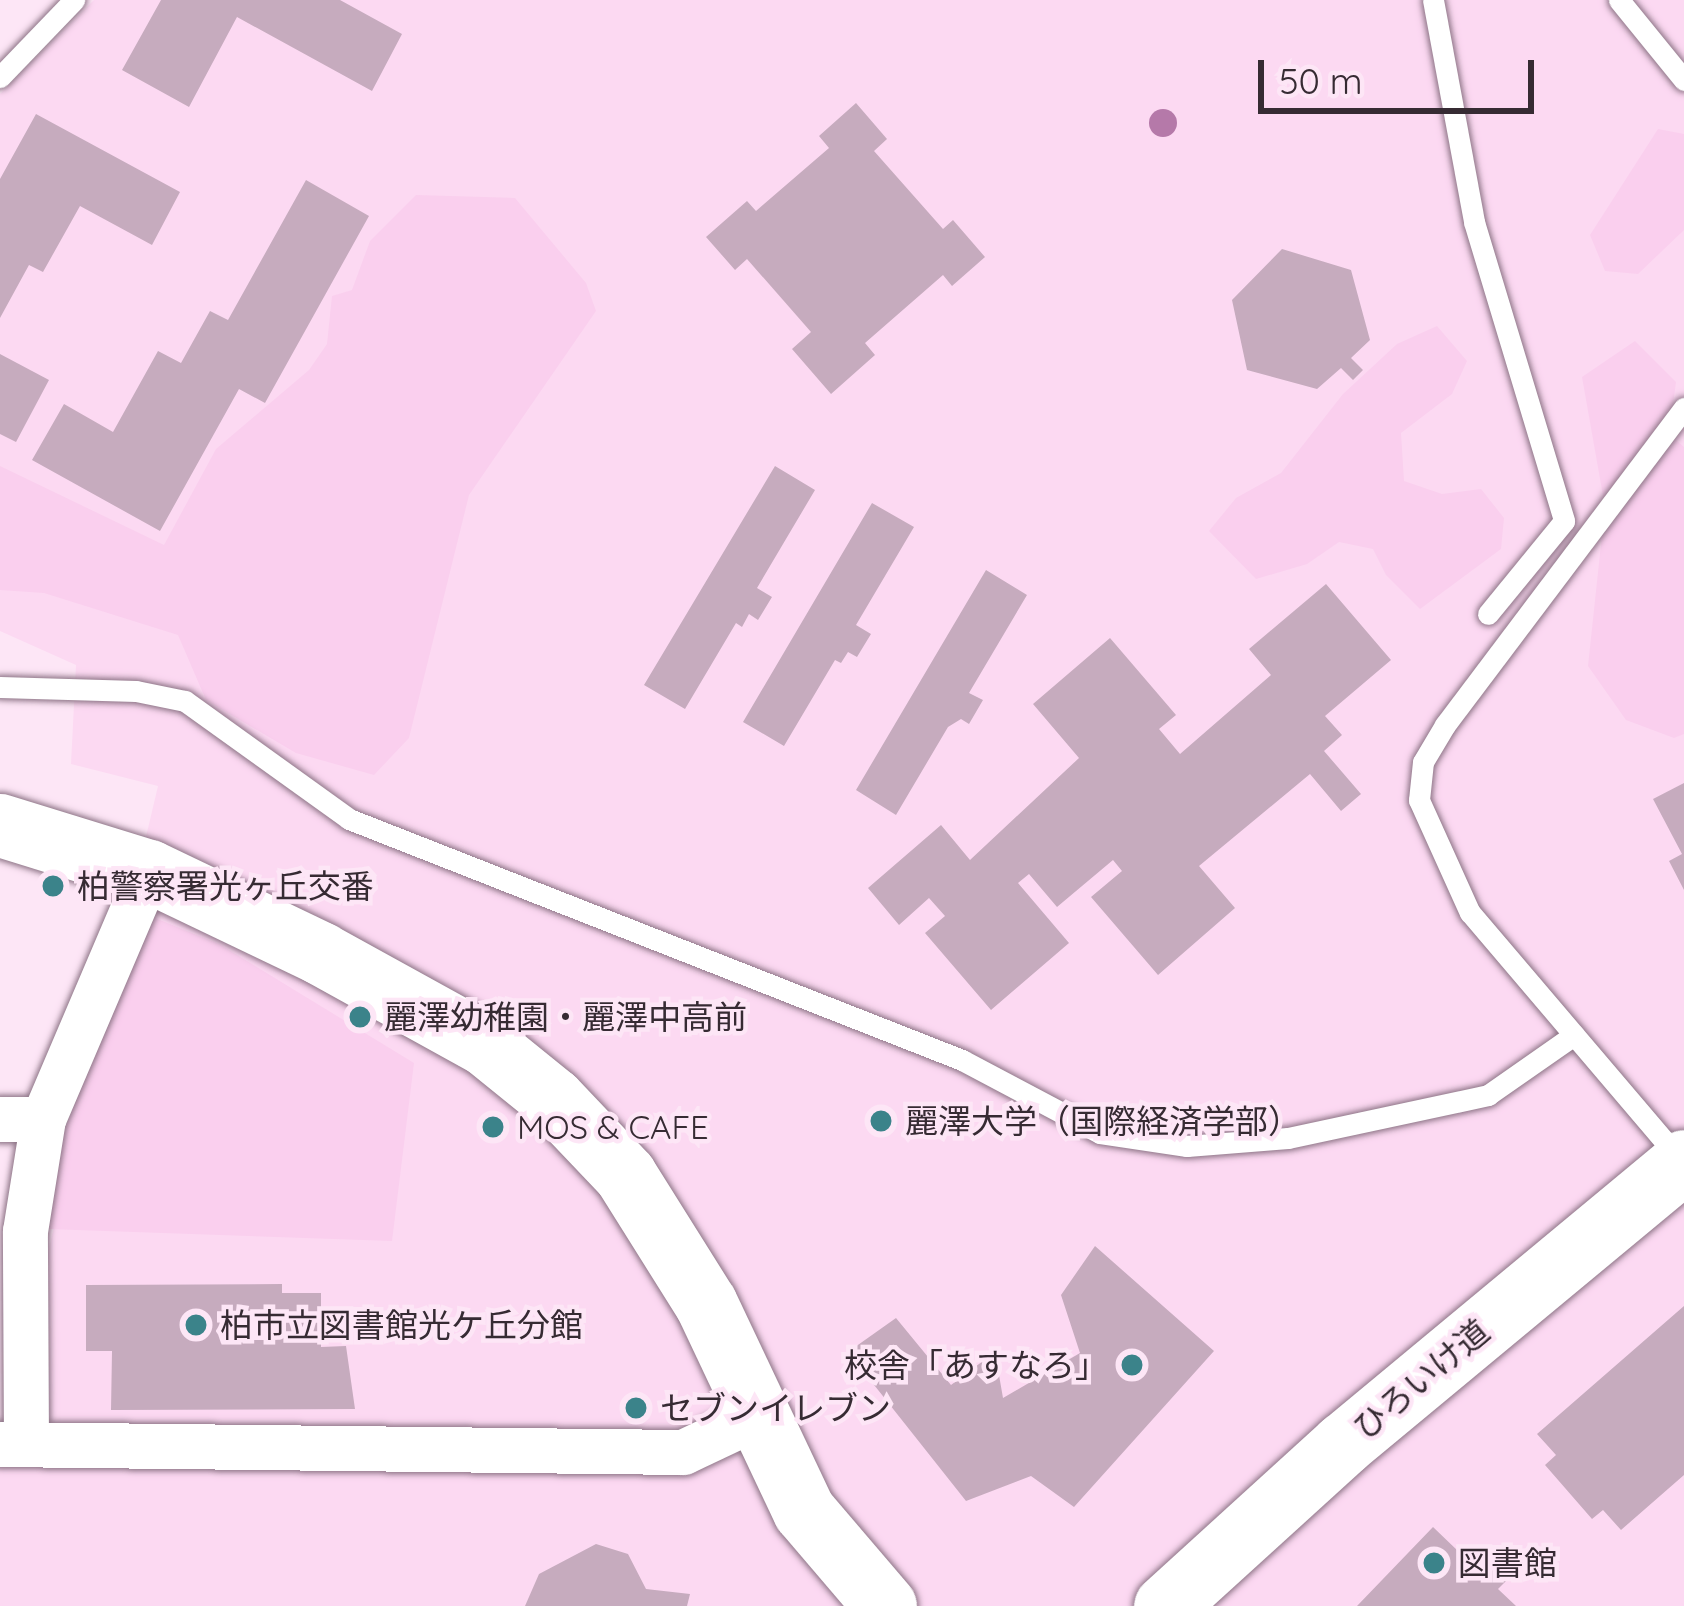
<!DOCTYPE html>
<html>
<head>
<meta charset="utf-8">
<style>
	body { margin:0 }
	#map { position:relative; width:1684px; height:1606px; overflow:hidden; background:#fde6f6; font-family:Quicksand,"Noto Sans JP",sans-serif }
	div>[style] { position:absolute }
	.built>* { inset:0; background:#fcd9f2 }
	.green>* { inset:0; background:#facfee }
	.building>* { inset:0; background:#c6abbe }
	.roads { filter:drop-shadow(0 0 3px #8d7486) drop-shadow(0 0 3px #8d7486) }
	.lane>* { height:21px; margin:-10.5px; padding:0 10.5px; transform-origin:10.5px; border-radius:10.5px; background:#fff }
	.street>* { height:45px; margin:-22.5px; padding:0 22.5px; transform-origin:22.5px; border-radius:22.5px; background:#fff }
	.secondary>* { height:63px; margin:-31.5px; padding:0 31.5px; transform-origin:31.5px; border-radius:31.5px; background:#fff }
	.trees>* { width:28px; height:28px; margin:-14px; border-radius:50%; background:#b579a9 }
	.dots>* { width:33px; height:33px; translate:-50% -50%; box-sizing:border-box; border:6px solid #fde6f6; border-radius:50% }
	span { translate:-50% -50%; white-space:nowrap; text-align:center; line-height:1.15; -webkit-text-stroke:9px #fde6f6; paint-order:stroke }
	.poi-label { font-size:33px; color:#362b33 }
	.left { translate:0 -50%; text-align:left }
	.right { translate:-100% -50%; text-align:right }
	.street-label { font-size:33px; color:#362b33 }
	.scale { position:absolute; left:1258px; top:60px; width:276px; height:54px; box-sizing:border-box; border:6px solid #362b33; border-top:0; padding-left:15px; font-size:36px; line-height:42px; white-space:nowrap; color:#362b33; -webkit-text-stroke:9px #fde6f6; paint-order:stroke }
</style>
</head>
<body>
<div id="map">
	<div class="built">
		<div style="clip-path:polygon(94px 0,1684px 0,1684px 1606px,0 1606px,0 1456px,158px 786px,71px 764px,76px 665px,0 631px,0 94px)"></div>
	</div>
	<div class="green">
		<div style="clip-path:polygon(1658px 129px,1684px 134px,1684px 230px,1638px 274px,1605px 271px,1590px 235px)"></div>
		<div style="clip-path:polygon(416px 195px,515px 198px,586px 283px,596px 311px,469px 495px,409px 738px,374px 775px,296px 753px,206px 700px,178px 635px,44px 593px,0 590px,0 466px,164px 545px,216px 449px,309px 370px,327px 344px,332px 296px,352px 290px,370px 241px)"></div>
		<div style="clip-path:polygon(1437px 326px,1467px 361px,1452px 394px,1401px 433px,1404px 481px,1442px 494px,1481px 489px,1504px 518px,1501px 549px,1420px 609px,1386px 575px,1373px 549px,1339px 542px,1307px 564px,1256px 579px,1209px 531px,1236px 498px,1281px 473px,1343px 394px,1397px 344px)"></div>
		<div style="clip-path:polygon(1635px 341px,1676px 382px,1669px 434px,1684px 447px,1684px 734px,1674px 738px,1626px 720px,1588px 666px,1605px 507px,1582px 377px)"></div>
		<div style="clip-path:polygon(145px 914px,219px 944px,414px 1063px,392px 1241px,48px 1229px,57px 1151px)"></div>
	</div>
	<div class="building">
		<div style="clip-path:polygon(161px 0,340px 0,402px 34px,372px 91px,237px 17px,189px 107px,122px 70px)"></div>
		<div style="clip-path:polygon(856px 103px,887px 139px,874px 151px,943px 229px,953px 220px,985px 257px,952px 286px,943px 275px,865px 343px,875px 355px,831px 394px,792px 349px,811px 332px,747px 259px,735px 270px,706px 237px,747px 201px,756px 211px,829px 148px,819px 136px)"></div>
		<div style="clip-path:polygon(36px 114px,180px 192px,152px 245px,80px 206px,43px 272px,29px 265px,0 318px,0 179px)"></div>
		<div style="clip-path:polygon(306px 180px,369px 216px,265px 403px,239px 389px,160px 531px,32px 460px,64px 404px,113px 432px,158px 351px,181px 363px,210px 311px,228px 320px)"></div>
		<div style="clip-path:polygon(1282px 249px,1351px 270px,1370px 340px,1351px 358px,1363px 370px,1353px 380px,1341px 368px,1317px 389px,1247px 370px,1232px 300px)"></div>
		<div style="clip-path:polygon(0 354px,49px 380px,16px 442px,0 434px)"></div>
		<div style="clip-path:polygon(775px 466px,815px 490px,757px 588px,772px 597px,758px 620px,749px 614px,742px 627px,736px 623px,685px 709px,644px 685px)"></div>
		<div style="clip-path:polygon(872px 503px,914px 527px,856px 625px,871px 634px,857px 657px,848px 652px,841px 663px,835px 660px,784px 746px,743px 722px)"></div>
		<div style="clip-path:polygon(986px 570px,1027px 595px,969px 693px,983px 700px,969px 724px,961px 719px,948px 727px,896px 815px,856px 790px)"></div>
		<div style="clip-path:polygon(1326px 584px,1391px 660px,1325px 716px,1342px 735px,1324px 751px,1361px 794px,1341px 811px,1310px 774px,1199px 866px,1235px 908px,1158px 975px,1091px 897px,1122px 871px,1113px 860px,1057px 907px,1029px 874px,1018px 883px,1069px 943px,991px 1010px,925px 933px,945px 916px,929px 898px,899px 925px,868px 888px,941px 825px,970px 860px,1079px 758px,1033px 704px,1110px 638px,1176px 715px,1159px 729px,1180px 754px,1271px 675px,1249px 649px)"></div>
		<div style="clip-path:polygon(1684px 783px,1684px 890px,1669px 861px,1682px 854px,1653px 799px)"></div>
		<div style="clip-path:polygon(1095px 1246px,1214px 1351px,1074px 1507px,1031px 1476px,966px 1501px,848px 1352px,896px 1318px,951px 1385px,995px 1352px,1003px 1398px,1080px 1353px,1061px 1295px)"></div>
		<div style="clip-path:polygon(282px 1284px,282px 1293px,321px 1293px,321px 1347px,346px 1346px,355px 1409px,111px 1410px,112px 1351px,86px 1351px,86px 1285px)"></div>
		<div style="clip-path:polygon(1684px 1306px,1684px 1475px,1621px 1530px,1603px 1510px,1592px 1519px,1545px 1465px,1556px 1455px,1537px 1434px)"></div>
		<div style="clip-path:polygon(1433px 1527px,1483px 1575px,1502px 1555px,1517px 1570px,1498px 1589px,1516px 1606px,1357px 1606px)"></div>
		<div style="clip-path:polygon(596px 1544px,628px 1554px,646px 1589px,690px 1594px,687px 1606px,525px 1606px,539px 1574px)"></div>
	</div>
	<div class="roads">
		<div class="lane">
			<div style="left:1433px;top:0;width:226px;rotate:79.5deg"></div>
			<div style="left:1474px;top:222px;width:312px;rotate:73.2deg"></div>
			<div style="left:1564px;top:521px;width:120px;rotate:129.3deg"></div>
			<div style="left:1619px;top:0;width:103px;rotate:50.9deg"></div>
			<div style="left:0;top:77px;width:107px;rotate:-46.1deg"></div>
			<div style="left:0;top:687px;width:136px;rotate:1.7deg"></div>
			<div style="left:136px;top:691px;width:50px;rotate:11.5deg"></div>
			<div style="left:185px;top:701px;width:202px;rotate:35.7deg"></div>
			<div style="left:349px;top:819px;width:659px;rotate:21.46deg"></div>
			<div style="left:962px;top:1060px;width:156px;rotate:27.9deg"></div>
			<div style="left:1100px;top:1133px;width:88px;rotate:8.5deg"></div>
			<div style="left:1187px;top:1146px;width:101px;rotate:-4.5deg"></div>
			<div style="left:1288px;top:1138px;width:205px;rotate:-12.1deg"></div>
			<div style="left:1488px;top:1095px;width:105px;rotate:-34.9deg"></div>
			<div style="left:1678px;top:1157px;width:321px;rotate:-130.4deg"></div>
			<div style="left:1470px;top:913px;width:124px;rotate:-114.3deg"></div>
			<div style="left:1419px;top:800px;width:38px;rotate:-84deg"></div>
			<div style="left:1423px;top:762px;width:43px;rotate:-59.3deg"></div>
			<div style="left:1445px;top:725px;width:397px;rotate:-53deg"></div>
		</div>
		<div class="street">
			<div style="left:0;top:1119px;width:43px"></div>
			<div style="left:0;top:1444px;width:683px;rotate:0.67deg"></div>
			<div style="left:683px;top:1452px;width:80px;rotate:-25.3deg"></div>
			<div style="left:26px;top:1444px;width:213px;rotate:-90.3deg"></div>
			<div style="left:25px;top:1231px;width:113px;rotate:-80.9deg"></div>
			<div style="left:43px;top:1119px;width:270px;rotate:-66.9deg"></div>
		</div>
		<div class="secondary">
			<div style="left:0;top:825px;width:156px;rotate:17.2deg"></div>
			<div style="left:149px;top:871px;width:190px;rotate:25.6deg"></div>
			<div style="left:320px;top:953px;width:188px;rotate:28.9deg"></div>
			<div style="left:485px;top:1044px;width:87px;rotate:39deg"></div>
			<div style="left:553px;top:1099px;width:105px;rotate:46.5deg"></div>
			<div style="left:625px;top:1175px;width:152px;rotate:57.9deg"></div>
			<div style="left:706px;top:1304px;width:229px;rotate:64.7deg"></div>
			<div style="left:804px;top:1511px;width:125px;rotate:49.5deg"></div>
			<div style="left:1165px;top:1606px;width:241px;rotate:-42.3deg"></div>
			<div style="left:1343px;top:1444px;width:443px;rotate:-39.7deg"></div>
		</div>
	</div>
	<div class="trees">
		<div style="left:1163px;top:123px"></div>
	</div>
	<div class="dots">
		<div style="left:53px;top:886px;background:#3b838a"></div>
		<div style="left:360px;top:1017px;background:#3b838a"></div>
		<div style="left:881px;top:1121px;background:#3b838a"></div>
		<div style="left:493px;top:1127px;background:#3b838a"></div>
		<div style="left:196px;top:1325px;background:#3b838a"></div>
		<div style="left:1132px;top:1365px;background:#3b838a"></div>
		<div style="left:636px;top:1408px;background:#3b838a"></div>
		<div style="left:1434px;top:1563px;background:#3b838a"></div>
	</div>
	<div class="poi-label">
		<span class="left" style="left:77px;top:886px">柏警察署光ヶ丘交番</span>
		<span class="left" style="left:384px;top:1017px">麗澤幼稚園・麗澤中高前</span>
		<span class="left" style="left:905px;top:1121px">麗澤大学（国際経済学部）</span>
		<span class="left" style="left:517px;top:1127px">MOS &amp; CAFE</span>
		<span class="left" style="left:220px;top:1325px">柏市立図書館光ケ丘分館</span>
		<span class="right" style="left:1108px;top:1365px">校舎「あすなろ」</span>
		<span class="left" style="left:660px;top:1408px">セブンイレブン</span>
		<span class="left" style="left:1458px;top:1563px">図書館</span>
	</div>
	<div class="street-label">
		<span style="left:1421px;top:1379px;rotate:-40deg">ひろいけ道</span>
	</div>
	<div class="scale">50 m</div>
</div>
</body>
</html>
